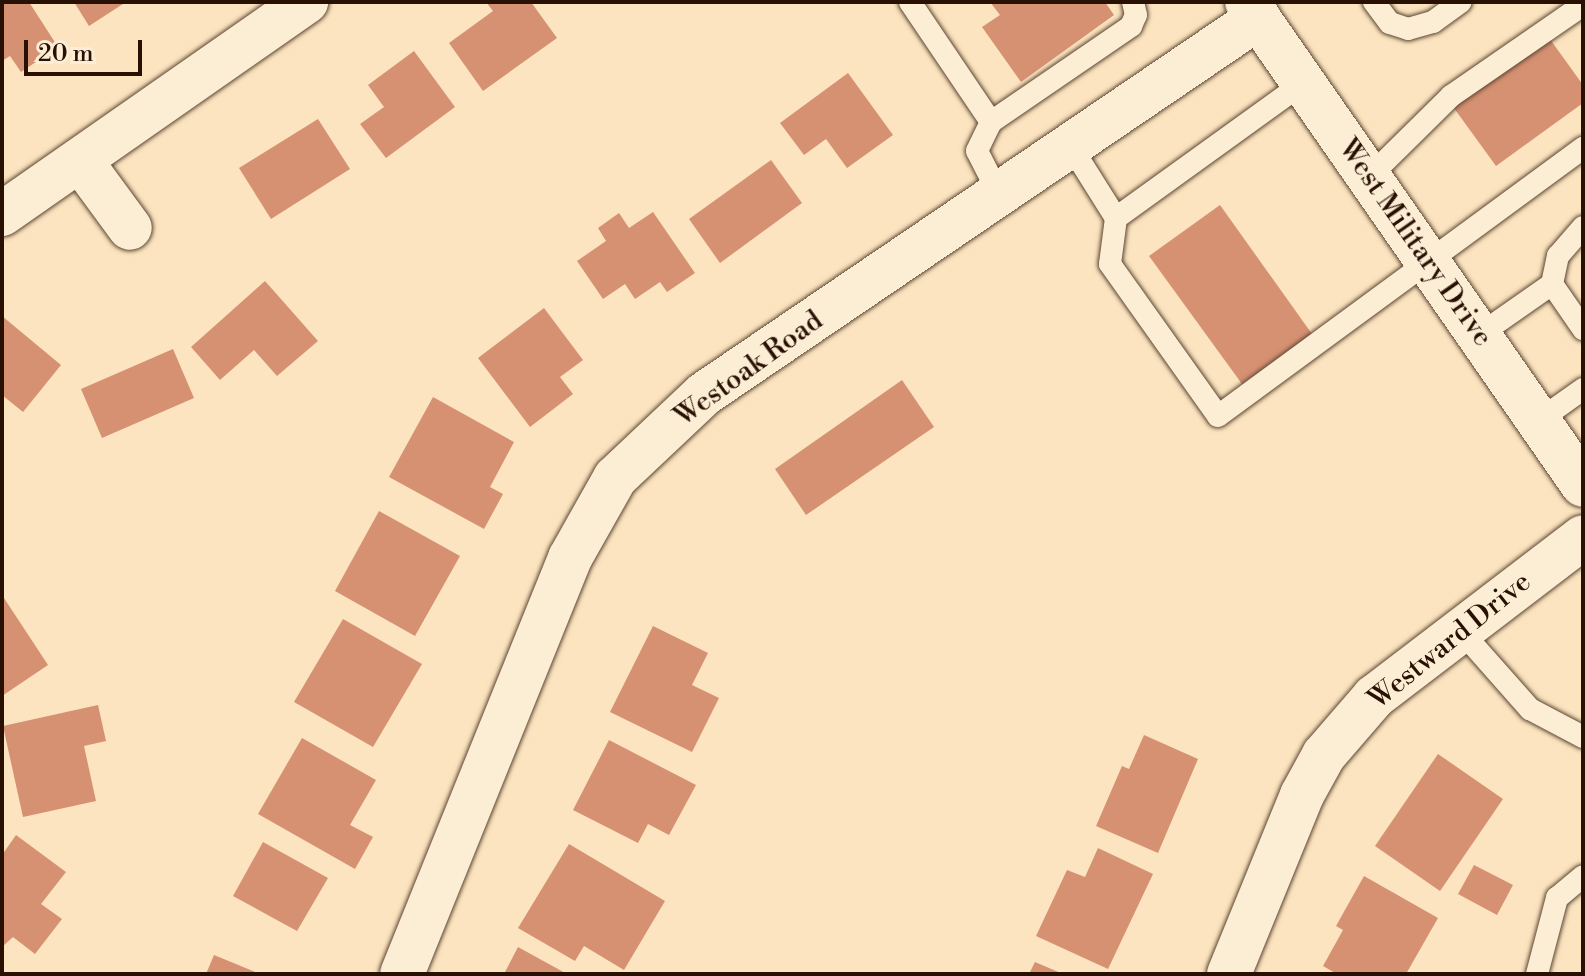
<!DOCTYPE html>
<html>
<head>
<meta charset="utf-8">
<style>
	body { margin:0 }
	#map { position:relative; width:1585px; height:976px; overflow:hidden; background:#fbe4bf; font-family:"Libre Bodoni",serif }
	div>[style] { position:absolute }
	.building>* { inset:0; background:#d69173 }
	.roads { filter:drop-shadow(0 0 2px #5d4532) drop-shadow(0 0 2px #5d4532) }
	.lane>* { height:22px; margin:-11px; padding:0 11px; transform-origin:11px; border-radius:11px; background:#fcedd5 }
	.street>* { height:44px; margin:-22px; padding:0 22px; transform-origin:22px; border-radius:22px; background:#fcedd5 }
	.secondary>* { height:44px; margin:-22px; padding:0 22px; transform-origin:22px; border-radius:22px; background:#fcedd5 }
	span { translate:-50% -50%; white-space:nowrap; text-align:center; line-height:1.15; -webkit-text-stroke:6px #fcedd5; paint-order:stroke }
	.street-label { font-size:28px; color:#281003 }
	.frame { position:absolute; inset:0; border:4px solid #281003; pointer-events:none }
	.scale { position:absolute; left:24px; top:40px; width:118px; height:36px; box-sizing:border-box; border:4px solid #281003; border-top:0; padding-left:10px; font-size:24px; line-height:28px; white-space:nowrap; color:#281003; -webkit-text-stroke:6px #fcedd5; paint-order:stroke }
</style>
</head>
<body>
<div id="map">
	<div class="building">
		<div style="clip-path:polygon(2px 2px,29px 2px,58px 47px,21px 72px,10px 56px,2px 61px)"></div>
		<div style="clip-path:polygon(74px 2px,126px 2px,89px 26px)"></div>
		<div style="clip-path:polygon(486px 2px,531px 2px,557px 38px,483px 91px,449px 43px,493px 11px)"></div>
		<div style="clip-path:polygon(990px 2px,1105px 2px,1114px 15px,1021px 82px,982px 27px,1000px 15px)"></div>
		<div style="clip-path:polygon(1547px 35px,1583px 85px,1583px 103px,1496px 166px,1451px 104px)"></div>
		<div style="clip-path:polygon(414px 51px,455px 107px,386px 158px,360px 124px,384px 107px,368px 85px)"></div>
		<div style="clip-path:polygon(848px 73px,893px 135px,847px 168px,826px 139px,804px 155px,780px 123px)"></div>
		<div style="clip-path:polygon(318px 119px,350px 169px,271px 219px,239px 168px)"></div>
		<div style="clip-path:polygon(771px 160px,802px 203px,720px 263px,689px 219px)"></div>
		<div style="clip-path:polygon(1220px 205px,1312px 334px,1242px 384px,1149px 256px)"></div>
		<div style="clip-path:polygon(653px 212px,695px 273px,667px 292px,660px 282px,635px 299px,625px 284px,603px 299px,577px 261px,606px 241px,598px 228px,619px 213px,629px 228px)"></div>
		<div style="clip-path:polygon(265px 281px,318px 341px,277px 376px,254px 350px,220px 380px,191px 347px)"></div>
		<div style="clip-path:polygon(544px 308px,583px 360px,560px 377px,573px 394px,530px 427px,478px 358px)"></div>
		<div style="clip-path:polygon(2px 316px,61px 365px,23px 412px,2px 395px)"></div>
		<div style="clip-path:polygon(173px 349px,194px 398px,102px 438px,81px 389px)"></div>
		<div style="clip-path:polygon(902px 380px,934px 427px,806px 515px,775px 469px)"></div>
		<div style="clip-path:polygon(433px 397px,514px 442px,490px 487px,503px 494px,484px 529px,389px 477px)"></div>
		<div style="clip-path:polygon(379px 511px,460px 556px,415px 636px,335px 591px)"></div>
		<div style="clip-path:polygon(2px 595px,48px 665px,2px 696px)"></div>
		<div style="clip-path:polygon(343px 619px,422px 664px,373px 747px,294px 702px)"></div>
		<div style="clip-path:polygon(653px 626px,708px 653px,692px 685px,719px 698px,692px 752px,610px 712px)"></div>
		<div style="clip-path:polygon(98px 705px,106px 741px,84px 746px,96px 801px,23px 817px,3px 726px)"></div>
		<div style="clip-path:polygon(1144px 735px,1198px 759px,1158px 853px,1096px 826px,1122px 766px,1129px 769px)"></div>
		<div style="clip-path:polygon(302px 738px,376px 780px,350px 825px,373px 837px,355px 869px,258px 814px)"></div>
		<div style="clip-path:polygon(609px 740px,696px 785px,669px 835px,648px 824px,638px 843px,573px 810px)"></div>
		<div style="clip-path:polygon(1438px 754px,1503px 799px,1440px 891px,1375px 846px)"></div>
		<div style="clip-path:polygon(16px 835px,66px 872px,41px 904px,62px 919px,35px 954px,13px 937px,2px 947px,2px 855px)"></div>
		<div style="clip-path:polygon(263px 842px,328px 878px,297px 931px,233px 896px)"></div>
		<div style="clip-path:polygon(569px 844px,665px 901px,624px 970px,584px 946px,575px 961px,518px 928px)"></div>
		<div style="clip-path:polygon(1098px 848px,1153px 874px,1108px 969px,1036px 936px,1067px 870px,1085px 877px)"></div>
		<div style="clip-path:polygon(1474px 865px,1513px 885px,1497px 915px,1458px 894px)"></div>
		<div style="clip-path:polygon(1364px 876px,1438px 918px,1406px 974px,1337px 974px,1323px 966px,1343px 930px,1336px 926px)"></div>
		<div style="clip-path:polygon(518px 947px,567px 974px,504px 974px)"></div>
		<div style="clip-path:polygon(214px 955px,260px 974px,206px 974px)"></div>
		<div style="clip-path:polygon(1035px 962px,1063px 974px,1029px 974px)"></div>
	</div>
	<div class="roads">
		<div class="lane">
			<div style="left:910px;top:2px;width:145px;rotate:56deg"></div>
			<div style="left:991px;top:122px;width:32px;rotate:116deg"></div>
			<div style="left:977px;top:151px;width:48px;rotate:62.9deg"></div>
			<div style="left:1374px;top:2px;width:26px;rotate:53deg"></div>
			<div style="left:1390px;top:23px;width:19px;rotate:18deg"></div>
			<div style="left:1408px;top:29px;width:26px;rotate:-16deg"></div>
			<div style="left:1433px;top:22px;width:34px;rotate:-36deg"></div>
			<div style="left:991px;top:122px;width:170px;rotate:-34.4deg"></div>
			<div style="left:1131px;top:26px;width:12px;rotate:-66deg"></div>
			<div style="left:1136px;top:15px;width:13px;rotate:-103deg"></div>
			<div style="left:1070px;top:145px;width:86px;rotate:57.8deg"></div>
			<div style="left:1116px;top:218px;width:46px;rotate:97.4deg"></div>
			<div style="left:1110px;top:264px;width:186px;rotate:54.6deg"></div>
			<div style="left:1218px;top:416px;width:453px;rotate:-36.3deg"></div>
			<div style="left:1369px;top:177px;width:115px;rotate:-44.6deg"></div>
			<div style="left:1451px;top:96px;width:160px;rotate:-34.6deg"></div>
			<div style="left:1116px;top:218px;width:231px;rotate:-35.8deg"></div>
			<div style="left:1552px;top:284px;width:29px;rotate:-78deg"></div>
			<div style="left:1558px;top:256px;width:38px;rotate:-49deg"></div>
			<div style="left:1479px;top:335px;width:89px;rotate:-34.9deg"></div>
			<div style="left:1552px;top:284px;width:55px;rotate:55.4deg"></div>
			<div style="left:1538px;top:421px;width:55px;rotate:-35.4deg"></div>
			<div style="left:1460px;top:630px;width:106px;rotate:48.5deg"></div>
			<div style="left:1530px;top:709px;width:60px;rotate:27.8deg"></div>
			<div style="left:1537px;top:974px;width:79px;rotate:-75.3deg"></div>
			<div style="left:1557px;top:898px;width:34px;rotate:-40deg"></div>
		</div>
		<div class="street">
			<div style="left:80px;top:160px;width:84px;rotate:53.7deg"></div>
			<div style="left:2px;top:214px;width:371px;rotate:-34.9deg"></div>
			<div style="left:402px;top:974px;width:449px;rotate:-68deg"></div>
			<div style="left:570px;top:558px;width:92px;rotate:-60.6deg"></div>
			<div style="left:615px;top:478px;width:122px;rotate:-43.3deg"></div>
			<div style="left:704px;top:394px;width:670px;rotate:-34.16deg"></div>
			<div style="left:1229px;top:974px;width:193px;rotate:-67.8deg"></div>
			<div style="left:1302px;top:795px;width:46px;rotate:-61.2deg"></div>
			<div style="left:1324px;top:755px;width:77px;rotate:-49.2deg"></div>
			<div style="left:1374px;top:697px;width:263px;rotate:-37.4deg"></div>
		</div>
		<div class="secondary">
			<div style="left:1247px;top:2px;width:588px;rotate:55.18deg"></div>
		</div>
	</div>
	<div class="street-label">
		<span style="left:1415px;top:243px;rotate:55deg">West Military Drive</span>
		<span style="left:749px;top:369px;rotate:-36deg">Westoak Road</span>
		<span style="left:1450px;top:641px;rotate:-39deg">Westward Drive</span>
	</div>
	<div class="frame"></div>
	<div class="scale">20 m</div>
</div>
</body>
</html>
